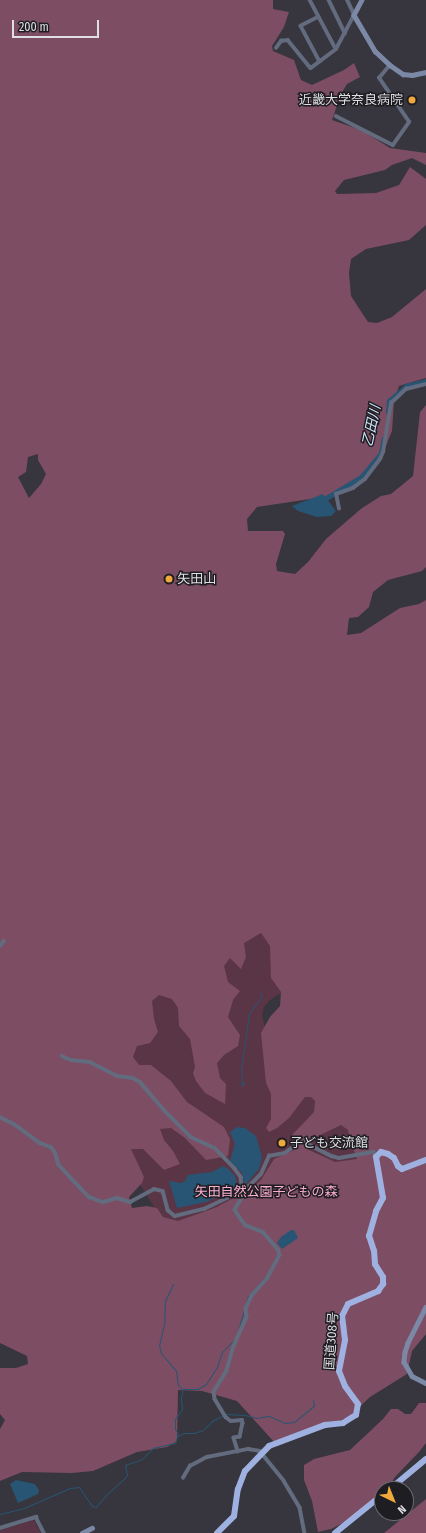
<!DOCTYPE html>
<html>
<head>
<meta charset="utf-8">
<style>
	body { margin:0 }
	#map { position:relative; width:426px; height:1533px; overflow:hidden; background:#37353d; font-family:"Fira Sans Condensed","Noto Sans JP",sans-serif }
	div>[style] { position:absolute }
	.green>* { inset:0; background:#5a3546 }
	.forest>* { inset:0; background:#7d4d63 }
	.water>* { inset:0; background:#285573 }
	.stream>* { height:1px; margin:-0.5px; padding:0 0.5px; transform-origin:0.5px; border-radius:0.5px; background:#285573 }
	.river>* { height:5px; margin:-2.5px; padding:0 2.5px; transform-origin:2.5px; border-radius:2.5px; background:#285573 }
	.street>* { height:3.5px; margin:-1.75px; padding:0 1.75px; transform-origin:1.75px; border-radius:1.75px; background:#636b7e }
	.secondary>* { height:4.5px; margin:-2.25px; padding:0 2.25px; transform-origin:2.25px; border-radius:2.25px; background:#7b88a6 }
	.highway>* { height:6px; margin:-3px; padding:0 3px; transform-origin:3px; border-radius:3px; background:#9fb1e0 }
	.dots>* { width:11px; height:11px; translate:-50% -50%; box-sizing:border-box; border:2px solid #1e1d21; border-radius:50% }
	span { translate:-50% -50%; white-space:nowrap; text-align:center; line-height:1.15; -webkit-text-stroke:3px #1e1d21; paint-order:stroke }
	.poi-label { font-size:13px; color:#dfdee3 }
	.right { translate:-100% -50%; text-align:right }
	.left { translate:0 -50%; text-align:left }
	.park-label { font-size:13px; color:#fcaed1 }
	.street-label { font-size:13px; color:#dfdee3 }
	.water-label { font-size:14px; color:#cde8fd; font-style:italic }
	.north { position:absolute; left:374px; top:1481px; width:40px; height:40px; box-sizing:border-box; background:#1e1d21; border:1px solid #6b6a6f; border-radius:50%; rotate:137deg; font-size:11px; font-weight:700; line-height:16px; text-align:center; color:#dfdee3 }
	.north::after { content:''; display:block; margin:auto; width:14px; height:18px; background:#eea83c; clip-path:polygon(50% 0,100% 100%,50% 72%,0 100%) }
	.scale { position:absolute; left:12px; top:20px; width:87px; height:18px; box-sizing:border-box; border:2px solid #dfdee3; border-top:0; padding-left:5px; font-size:12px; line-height:14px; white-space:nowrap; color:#dfdee3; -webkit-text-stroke:3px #1e1d21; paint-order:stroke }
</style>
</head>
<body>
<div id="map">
	<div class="green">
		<div style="clip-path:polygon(202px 869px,318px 989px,277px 995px,269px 1001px,264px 1007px,262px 1016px,270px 1046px,347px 1124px,371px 1168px,169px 1231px,133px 1173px,125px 1069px)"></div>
		<div style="clip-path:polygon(34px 1520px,41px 1533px,0 1533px,0 1530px)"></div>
	</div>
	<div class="forest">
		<div style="clip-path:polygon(evenodd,0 0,273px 0,273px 9px,289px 12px,284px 27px,272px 46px,273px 51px,294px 60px,301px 80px,312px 85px,344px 70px,354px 63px,360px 77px,347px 84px,341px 94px,332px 120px,361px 130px,390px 148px,426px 153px,426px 165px,412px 158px,392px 165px,385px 170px,344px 180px,335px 191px,337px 194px,376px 193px,399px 185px,410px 167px,426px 179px,426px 225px,409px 240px,366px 249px,351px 259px,349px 273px,351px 296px,368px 322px,377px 323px,392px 317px,426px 289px,426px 378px,399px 386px,394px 402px,392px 431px,381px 458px,365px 479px,353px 488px,330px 496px,257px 507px,247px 519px,248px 531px,283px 531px,285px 534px,276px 564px,277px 571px,295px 574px,308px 562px,326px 539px,362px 508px,381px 496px,391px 494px,413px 476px,420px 412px,426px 405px,426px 567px,422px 571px,388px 580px,373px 592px,369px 607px,358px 617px,349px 618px,347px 635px,361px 633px,400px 608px,419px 604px,426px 600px,426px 1334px,412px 1351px,407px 1374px,370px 1397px,349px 1417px,309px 1433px,274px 1442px,237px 1401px,202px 1391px,178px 1390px,177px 1441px,167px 1447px,137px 1452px,93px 1471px,72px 1473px,22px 1472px,0 1481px,0 1429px,5px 1420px,0 1414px,0 1368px,16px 1368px,28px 1364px,27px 1356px,0 1343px,0 0,38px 454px,38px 460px,46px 474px,41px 484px,29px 498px,18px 477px,26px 472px,28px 457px,38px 454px,0 0,261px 933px,270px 946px,271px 978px,281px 992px,280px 1006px,270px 1017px,261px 1033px,266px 1083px,271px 1094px,271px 1119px,266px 1128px,269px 1132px,277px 1128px,289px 1118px,305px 1097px,311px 1097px,315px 1101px,314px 1112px,291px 1136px,295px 1142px,294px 1150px,274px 1159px,261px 1180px,253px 1187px,217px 1207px,178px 1221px,163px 1217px,157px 1208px,147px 1206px,132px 1208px,129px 1197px,142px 1183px,144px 1177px,131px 1149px,143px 1149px,164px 1170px,180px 1164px,173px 1151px,164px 1140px,160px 1129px,171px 1128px,185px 1138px,206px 1160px,228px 1156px,230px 1139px,224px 1127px,187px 1102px,171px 1081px,151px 1065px,139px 1065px,133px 1057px,137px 1046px,150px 1043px,158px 1032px,154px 1019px,152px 1001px,159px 995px,172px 999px,178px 1008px,179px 1026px,190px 1039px,195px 1067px,193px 1073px,196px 1081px,205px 1093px,225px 1104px,226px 1084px,220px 1078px,217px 1063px,224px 1055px,238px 1046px,240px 1035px,228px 1017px,233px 1000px,240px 991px,228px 982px,224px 966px,230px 958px,241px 969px,246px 957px,244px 943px,261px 933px,0 0,341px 1125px,348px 1130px,351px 1143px,357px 1159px,335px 1162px,309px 1150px,305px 1146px,312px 1139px,341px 1125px)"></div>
		<div style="clip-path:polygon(419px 1403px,426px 1403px,426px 1443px,419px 1452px,395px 1477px,387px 1489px,382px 1489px,382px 1494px,349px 1520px,331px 1529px,318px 1532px,312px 1501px,304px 1480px,304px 1465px,314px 1459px,350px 1450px,383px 1419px,391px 1409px,398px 1409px,405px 1414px,411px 1414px)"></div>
		<div style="clip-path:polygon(426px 1499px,426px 1533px,384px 1533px)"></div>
	</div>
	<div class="water">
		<div style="clip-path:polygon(323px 494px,336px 511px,331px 516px,317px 517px,298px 511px,292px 506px)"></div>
		<div style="clip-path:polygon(237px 1127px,245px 1128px,256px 1136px,262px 1157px,259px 1169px,246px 1184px,244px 1183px,242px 1173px,230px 1161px,235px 1144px,230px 1132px)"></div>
		<div style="clip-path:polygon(223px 1166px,227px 1168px,235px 1176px,238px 1188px,206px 1202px,177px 1208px,169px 1181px,181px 1183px,185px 1181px,188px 1175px,212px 1172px)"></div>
		<div style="clip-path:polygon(291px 1230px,294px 1230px,298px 1238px,282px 1249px,277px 1243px,281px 1237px)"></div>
		<div style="clip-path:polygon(16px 1480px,35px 1484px,39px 1490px,38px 1494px,18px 1503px,10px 1484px)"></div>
	</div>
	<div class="stream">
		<div style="left:242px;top:1083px;width:2px;rotate:117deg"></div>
		<div style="left:241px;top:1085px;width:3px;rotate:-18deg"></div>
		<div style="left:244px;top:1084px;width:4px;rotate:-124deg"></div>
		<div style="left:242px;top:1081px;width:11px;rotate:-95deg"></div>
		<div style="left:241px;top:1070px;width:57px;rotate:-81.9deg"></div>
		<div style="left:249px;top:1014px;width:21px;rotate:-55deg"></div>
		<div style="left:261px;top:997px;width:4px;rotate:-90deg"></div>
		<div style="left:270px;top:1270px;width:19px;rotate:-65deg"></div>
		<div style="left:173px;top:1284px;width:19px;rotate:115deg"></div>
		<div style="left:165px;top:1301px;width:23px;rotate:92deg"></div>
		<div style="left:164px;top:1324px;width:22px;rotate:103deg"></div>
		<div style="left:159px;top:1345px;width:8px;rotate:76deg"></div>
		<div style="left:161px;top:1353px;width:23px;rotate:50deg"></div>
		<div style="left:176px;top:1371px;width:14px;rotate:82deg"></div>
		<div style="left:178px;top:1385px;width:6px;rotate:45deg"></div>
		<div style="left:245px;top:1307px;width:11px;rotate:-75deg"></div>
		<div style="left:248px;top:1296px;width:31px;rotate:-48deg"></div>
		<div style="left:225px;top:1414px;width:20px;rotate:3deg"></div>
		<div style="left:245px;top:1415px;width:11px;rotate:15deg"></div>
		<div style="left:256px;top:1418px;width:13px;rotate:-9deg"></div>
		<div style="left:269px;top:1416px;width:17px;rotate:24deg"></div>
		<div style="left:285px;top:1423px;width:9px;rotate:-6deg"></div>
		<div style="left:294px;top:1422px;width:26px;rotate:-39deg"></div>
		<div style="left:314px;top:1406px;width:6px;rotate:-99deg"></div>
		<div style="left:178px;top:1436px;width:7px;rotate:-27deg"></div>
		<div style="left:184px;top:1433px;width:10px"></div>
		<div style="left:194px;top:1433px;width:9px;rotate:-18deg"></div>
		<div style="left:203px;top:1430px;width:13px;rotate:-45deg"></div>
		<div style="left:212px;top:1421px;width:11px;rotate:-27deg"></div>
		<div style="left:0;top:1514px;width:25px;rotate:-14deg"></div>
		<div style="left:24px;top:1508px;width:50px;rotate:-23.5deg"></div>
		<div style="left:70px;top:1488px;width:9px;rotate:-6deg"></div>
		<div style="left:79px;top:1487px;width:23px;rotate:56deg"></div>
		<div style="left:92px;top:1506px;width:4px;rotate:14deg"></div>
		<div style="left:96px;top:1507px;width:16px;rotate:-50deg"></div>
		<div style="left:106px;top:1495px;width:24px;rotate:-42deg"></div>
		<div style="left:124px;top:1479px;width:5px;rotate:-53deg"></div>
		<div style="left:127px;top:1475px;width:10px;rotate:-101deg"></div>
		<div style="left:125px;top:1465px;width:18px;rotate:-19deg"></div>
		<div style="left:142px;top:1459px;width:16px;rotate:-45deg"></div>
		<div style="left:153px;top:1448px;width:23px;rotate:-13deg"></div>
		<div style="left:175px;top:1443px;width:9px;rotate:-72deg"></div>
		<div style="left:178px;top:1434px;width:6px;rotate:-121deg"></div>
		<div style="left:175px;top:1429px;width:10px;rotate:-90deg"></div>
		<div style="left:175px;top:1419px;width:12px;rotate:-55deg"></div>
		<div style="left:182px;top:1409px;width:12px;rotate:-95deg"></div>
		<div style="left:181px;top:1397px;width:8px;rotate:-76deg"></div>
		<div style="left:183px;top:1389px;width:15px"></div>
		<div style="left:198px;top:1389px;width:9px;rotate:-32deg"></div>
		<div style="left:206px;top:1384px;width:20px;rotate:-57deg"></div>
		<div style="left:217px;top:1367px;width:16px;rotate:-72deg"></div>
		<div style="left:222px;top:1352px;width:20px;rotate:-45deg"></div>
		<div style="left:236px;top:1338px;width:29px;rotate:-74deg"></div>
	</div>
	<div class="river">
		<div style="left:388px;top:412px;width:11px;rotate:-85deg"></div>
		<div style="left:389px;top:401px;width:23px;rotate:-41deg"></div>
		<div style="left:406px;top:386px;width:21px;rotate:-14deg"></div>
		<div style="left:326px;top:498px;width:41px;rotate:-31deg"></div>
		<div style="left:361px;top:477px;width:31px;rotate:-50deg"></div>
		<div style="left:381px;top:453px;width:15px;rotate:-79deg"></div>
	</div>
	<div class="street">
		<div style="left:310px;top:0;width:55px;rotate:62deg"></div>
		<div style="left:329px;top:0;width:37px;rotate:64deg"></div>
		<div style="left:319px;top:17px;width:20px;rotate:153deg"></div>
		<div style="left:301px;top:26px;width:40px;rotate:62deg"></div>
		<div style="left:276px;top:48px;width:9px;rotate:-54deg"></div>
		<div style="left:281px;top:41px;width:7px;rotate:-8deg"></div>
		<div style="left:288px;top:40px;width:36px;rotate:51deg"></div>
		<div style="left:311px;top:68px;width:31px;rotate:-37deg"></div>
		<div style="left:336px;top:49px;width:38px;rotate:-62deg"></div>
		<div style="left:354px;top:15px;width:17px;rotate:-115deg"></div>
		<div style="left:336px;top:116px;width:64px;rotate:27deg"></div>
		<div style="left:393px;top:145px;width:28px;rotate:-55deg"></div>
		<div style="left:409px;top:122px;width:53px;rotate:-124.3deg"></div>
		<div style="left:379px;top:78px;width:17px;rotate:-50deg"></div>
		<div style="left:339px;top:509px;width:15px;rotate:-101deg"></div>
		<div style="left:336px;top:494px;width:18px;rotate:-19deg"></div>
		<div style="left:353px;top:488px;width:15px;rotate:-37deg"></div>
		<div style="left:365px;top:479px;width:25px;rotate:-53deg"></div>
		<div style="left:380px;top:459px;width:8px;rotate:-67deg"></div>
		<div style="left:383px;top:452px;width:50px;rotate:-80.7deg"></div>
		<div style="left:391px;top:403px;width:21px;rotate:-43deg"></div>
		<div style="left:406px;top:389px;width:21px;rotate:-14deg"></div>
		<div style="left:0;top:946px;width:6px;rotate:-51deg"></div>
		<div style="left:62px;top:1056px;width:10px;rotate:24deg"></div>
		<div style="left:71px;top:1060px;width:19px;rotate:6deg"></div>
		<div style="left:90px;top:1062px;width:30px;rotate:27deg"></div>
		<div style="left:117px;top:1076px;width:16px;rotate:7deg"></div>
		<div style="left:133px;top:1078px;width:8px;rotate:30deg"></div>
		<div style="left:140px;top:1082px;width:37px;rotate:49deg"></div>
		<div style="left:164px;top:1110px;width:38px;rotate:45deg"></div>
		<div style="left:191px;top:1137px;width:26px;rotate:25deg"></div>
		<div style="left:215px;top:1148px;width:29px;rotate:46deg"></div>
		<div style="left:235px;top:1169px;width:10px;rotate:53deg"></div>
		<div style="left:241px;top:1177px;width:20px;rotate:84deg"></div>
		<div style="left:243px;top:1197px;width:15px;rotate:122deg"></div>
		<div style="left:235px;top:1210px;width:18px;rotate:56deg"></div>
		<div style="left:245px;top:1225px;width:19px;rotate:21deg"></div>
		<div style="left:263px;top:1232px;width:23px;rotate:49deg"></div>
		<div style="left:278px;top:1249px;width:6px;rotate:72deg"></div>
		<div style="left:280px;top:1255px;width:26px;rotate:118deg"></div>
		<div style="left:268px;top:1278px;width:24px;rotate:132deg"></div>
		<div style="left:252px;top:1296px;width:14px;rotate:115deg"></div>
		<div style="left:246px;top:1309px;width:8px;rotate:83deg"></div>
		<div style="left:247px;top:1317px;width:32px;rotate:114deg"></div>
		<div style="left:234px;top:1346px;width:26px;rotate:106deg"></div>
		<div style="left:227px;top:1371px;width:25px;rotate:122deg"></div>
		<div style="left:214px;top:1392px;width:7px;rotate:82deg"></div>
		<div style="left:215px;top:1399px;width:21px;rotate:59deg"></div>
		<div style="left:226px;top:1417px;width:6px;rotate:39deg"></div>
		<div style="left:231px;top:1421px;width:11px;rotate:-5deg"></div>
		<div style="left:242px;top:1420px;width:3px;rotate:72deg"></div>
		<div style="left:243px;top:1423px;width:14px;rotate:102deg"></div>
		<div style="left:240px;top:1437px;width:6px;rotate:171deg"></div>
		<div style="left:234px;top:1438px;width:14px;rotate:73deg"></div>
		<div style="left:0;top:1117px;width:16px;rotate:27deg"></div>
		<div style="left:14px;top:1124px;width:32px;rotate:36deg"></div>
		<div style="left:40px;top:1143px;width:12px;rotate:20deg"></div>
		<div style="left:51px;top:1147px;width:6px;rotate:51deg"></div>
		<div style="left:55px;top:1152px;width:14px;rotate:73deg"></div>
		<div style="left:59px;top:1165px;width:44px;rotate:46.8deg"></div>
		<div style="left:89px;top:1197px;width:15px;rotate:20deg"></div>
		<div style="left:103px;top:1202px;width:15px;rotate:-16deg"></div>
		<div style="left:117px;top:1198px;width:14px;rotate:17deg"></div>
		<div style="left:130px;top:1202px;width:27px;rotate:-28deg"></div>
		<div style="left:154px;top:1189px;width:9px;rotate:13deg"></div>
		<div style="left:163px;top:1191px;width:20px;rotate:75deg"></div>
		<div style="left:168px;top:1210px;width:9px;rotate:41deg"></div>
		<div style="left:175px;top:1216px;width:30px;rotate:-14deg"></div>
		<div style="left:204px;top:1209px;width:47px;rotate:-25.5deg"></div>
		<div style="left:246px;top:1189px;width:21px;rotate:-45deg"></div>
		<div style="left:261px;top:1174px;width:20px;rotate:-66deg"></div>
		<div style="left:269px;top:1156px;width:16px;rotate:-11deg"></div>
		<div style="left:285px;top:1153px;width:19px;rotate:-36deg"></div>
		<div style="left:300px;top:1142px;width:6px;rotate:9deg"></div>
		<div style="left:306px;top:1143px;width:29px;rotate:27deg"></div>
		<div style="left:332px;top:1156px;width:7px;rotate:16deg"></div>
		<div style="left:339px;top:1158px;width:35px;rotate:-10deg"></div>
		<div style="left:373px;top:1152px;width:5px;rotate:37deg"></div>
		<div style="left:183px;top:1478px;width:14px;rotate:-60deg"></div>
		<div style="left:190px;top:1466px;width:19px;rotate:-28deg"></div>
		<div style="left:207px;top:1457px;width:42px;rotate:-11deg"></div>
		<div style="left:248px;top:1449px;width:12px;rotate:9deg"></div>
		<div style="left:260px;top:1451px;width:38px;rotate:51deg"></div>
		<div style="left:284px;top:1481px;width:31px;rotate:59deg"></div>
		<div style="left:300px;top:1508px;width:25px;rotate:79deg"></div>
		<div style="left:0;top:1528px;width:38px;rotate:-17deg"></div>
		<div style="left:36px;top:1517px;width:18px;rotate:63deg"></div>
	</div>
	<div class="secondary">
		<div style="left:362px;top:0;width:17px;rotate:118deg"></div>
		<div style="left:354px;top:15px;width:42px;rotate:59.7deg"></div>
		<div style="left:375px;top:51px;width:21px;rotate:43deg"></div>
		<div style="left:390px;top:65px;width:16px;rotate:35deg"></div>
		<div style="left:403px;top:74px;width:9px;rotate:6deg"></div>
		<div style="left:412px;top:75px;width:14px;rotate:-12deg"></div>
		<div style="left:426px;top:1307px;width:40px;rotate:116.6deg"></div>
		<div style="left:408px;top:1343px;width:9px;rotate:108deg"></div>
		<div style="left:405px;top:1352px;width:10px;rotate:96deg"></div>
		<div style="left:404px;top:1362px;width:16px;rotate:60deg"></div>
		<div style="left:412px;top:1376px;width:16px;rotate:27deg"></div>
		<div style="left:82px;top:1533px;width:11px;rotate:-27deg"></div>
	</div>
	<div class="highway">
		<div style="left:390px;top:1489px;width:47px;rotate:-39.8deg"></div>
		<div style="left:217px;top:1533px;width:24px;rotate:-45deg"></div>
		<div style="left:234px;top:1516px;width:27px;rotate:-82deg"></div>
		<div style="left:238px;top:1489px;width:19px;rotate:-69deg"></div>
		<div style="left:245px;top:1471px;width:35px;rotate:-46deg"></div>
		<div style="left:269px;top:1446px;width:60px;rotate:-20.6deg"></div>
		<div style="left:325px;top:1425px;width:18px;rotate:-6deg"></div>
		<div style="left:343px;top:1423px;width:15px;rotate:-32deg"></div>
		<div style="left:356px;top:1415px;width:11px;rotate:-80deg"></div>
		<div style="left:358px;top:1404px;width:22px;rotate:-126deg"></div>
		<div style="left:345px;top:1386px;width:16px;rotate:-112deg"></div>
		<div style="left:339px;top:1371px;width:32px;rotate:-79deg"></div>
		<div style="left:345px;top:1340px;width:24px;rotate:-97deg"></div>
		<div style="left:342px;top:1316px;width:13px;rotate:-63deg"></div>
		<div style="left:348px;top:1304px;width:33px;rotate:-23deg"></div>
		<div style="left:378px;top:1291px;width:9px;rotate:-54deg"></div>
		<div style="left:383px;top:1284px;width:7px;rotate:-90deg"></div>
		<div style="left:383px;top:1277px;width:15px;rotate:-122deg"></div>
		<div style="left:375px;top:1264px;width:13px;rotate:-94deg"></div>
		<div style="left:374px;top:1251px;width:16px;rotate:-108deg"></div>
		<div style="left:369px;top:1236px;width:26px;rotate:-74deg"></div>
		<div style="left:376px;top:1211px;width:15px;rotate:-62deg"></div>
		<div style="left:383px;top:1198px;width:42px;rotate:-99.7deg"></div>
		<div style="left:376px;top:1157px;width:7px;rotate:-45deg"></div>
		<div style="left:381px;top:1152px;width:7px;rotate:16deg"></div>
		<div style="left:388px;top:1154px;width:7px;rotate:34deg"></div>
		<div style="left:394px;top:1158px;width:9px;rotate:63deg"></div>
		<div style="left:398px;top:1166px;width:5px;rotate:37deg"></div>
		<div style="left:402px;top:1169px;width:26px;rotate:-21deg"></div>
		<div style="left:335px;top:1533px;width:60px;rotate:-39deg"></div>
	</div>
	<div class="dots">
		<div style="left:412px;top:100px;background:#eea83c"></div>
		<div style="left:169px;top:579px;background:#eea83c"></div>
		<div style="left:282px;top:1143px;background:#eea83c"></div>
	</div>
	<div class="poi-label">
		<span class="right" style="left:403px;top:100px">近畿大学奈良病院</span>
		<span class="left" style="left:177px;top:579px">矢田山</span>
		<span class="left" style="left:290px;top:1143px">子ども交流館</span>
	</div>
	<div class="park-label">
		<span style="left:266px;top:1192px">矢田自然公園子どもの森</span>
	</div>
	<div class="street-label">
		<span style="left:332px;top:1341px;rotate:-86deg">国道308号</span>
	</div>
	<div class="water-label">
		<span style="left:372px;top:426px;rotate:-78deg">乙田川</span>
	</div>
	<div class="north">N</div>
	<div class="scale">200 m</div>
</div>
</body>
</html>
